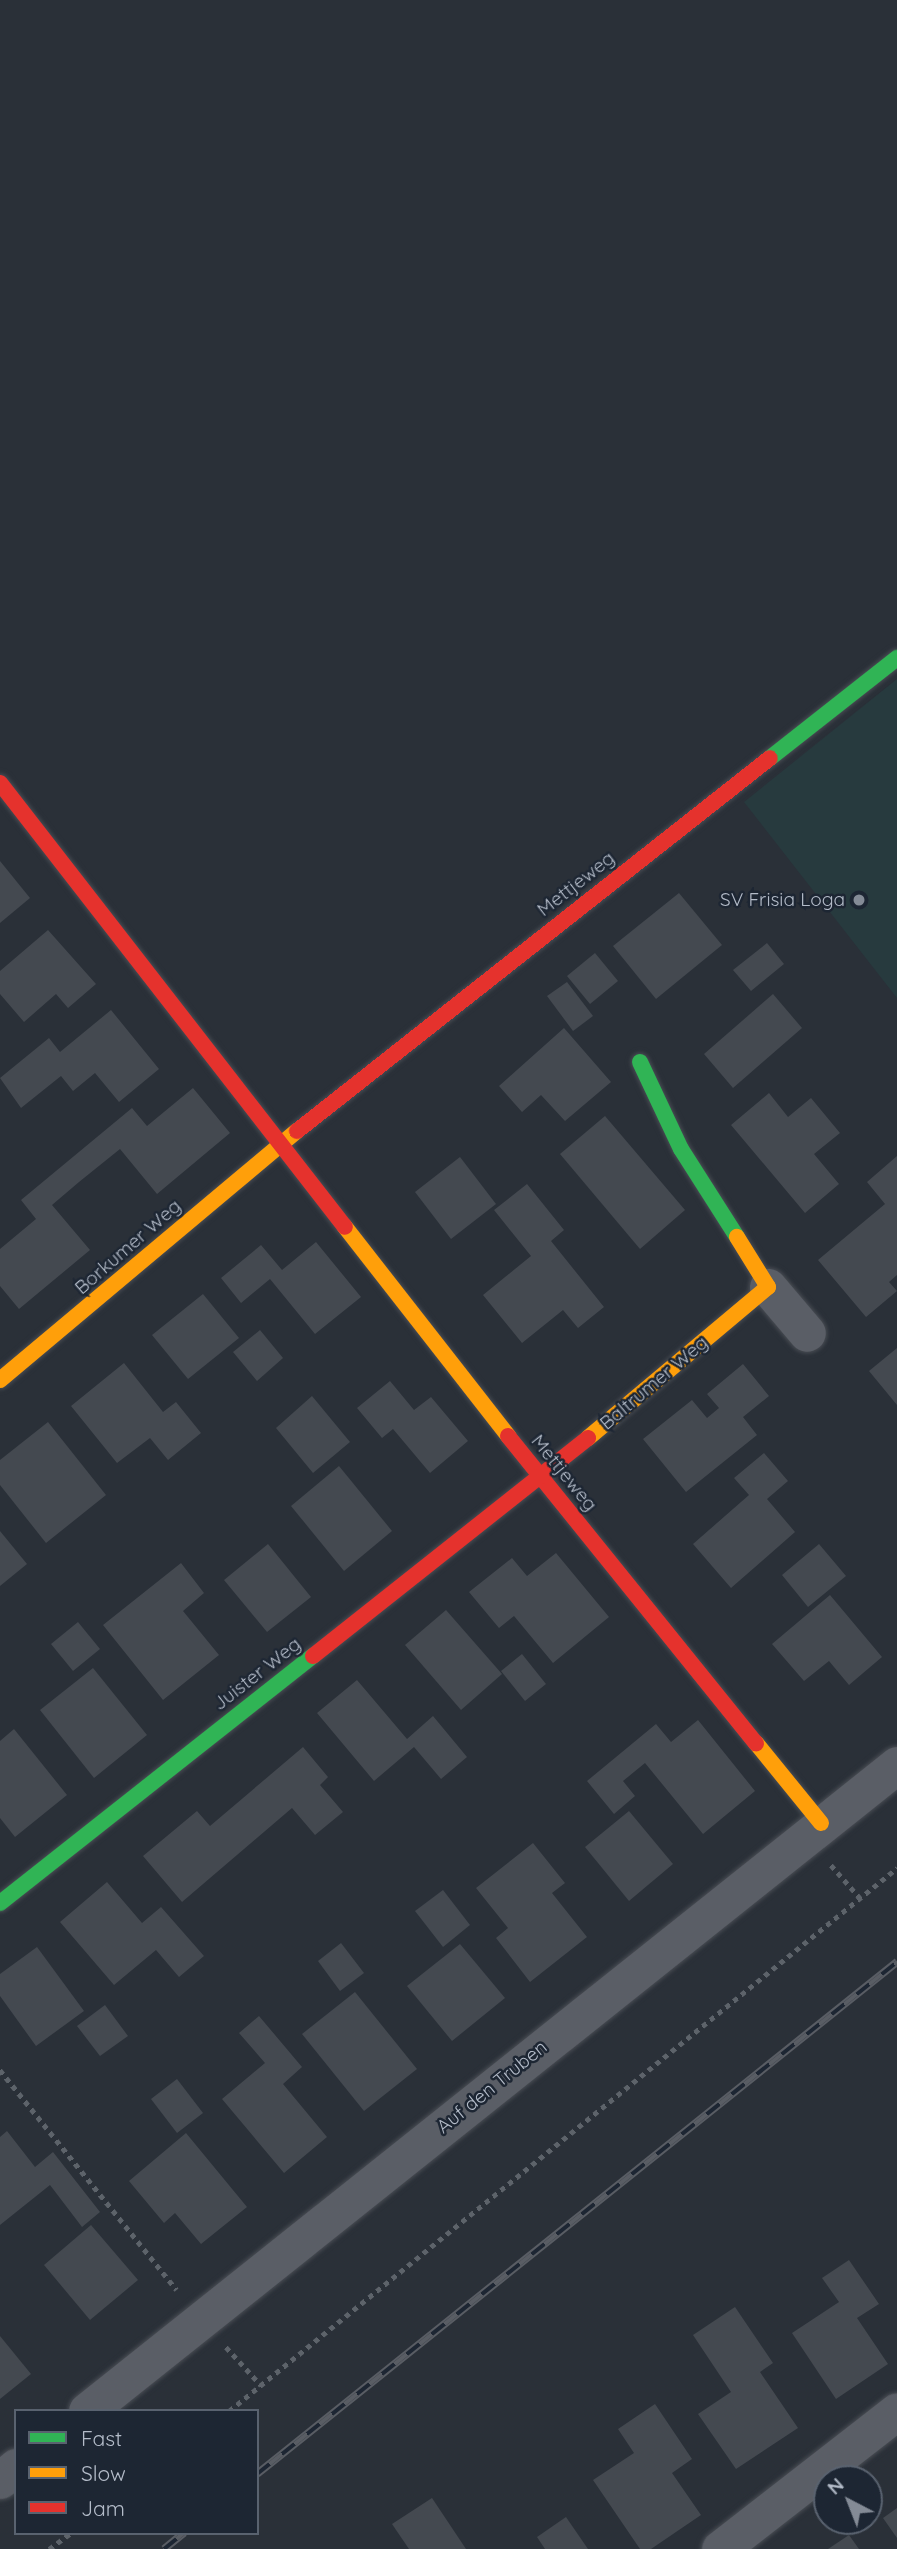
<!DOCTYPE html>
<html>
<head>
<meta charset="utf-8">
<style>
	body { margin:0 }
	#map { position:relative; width:897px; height:2549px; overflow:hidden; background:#2a3038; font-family:Quicksand,sans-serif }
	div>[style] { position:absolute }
	.green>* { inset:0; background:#273a3e }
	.building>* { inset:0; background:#444950 }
	.path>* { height:4.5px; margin-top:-2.25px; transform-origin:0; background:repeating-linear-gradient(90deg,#5d636a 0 5px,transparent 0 10px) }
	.roads { filter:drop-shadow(0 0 2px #484c53) drop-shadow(0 0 2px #484c53) }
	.street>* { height:37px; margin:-18.5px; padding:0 18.5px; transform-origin:18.5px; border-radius:18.5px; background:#5a5e66 }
	.fast>* { height:16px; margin:-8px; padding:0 8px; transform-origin:8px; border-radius:8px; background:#30b455 }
	.slow>* { height:16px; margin:-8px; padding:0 8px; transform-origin:8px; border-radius:8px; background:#ff9f0a }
	.jam>* { height:16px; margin:-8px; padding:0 8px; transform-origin:8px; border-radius:8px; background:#e5322d }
	.rail>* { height:8px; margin-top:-4px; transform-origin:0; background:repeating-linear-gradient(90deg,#1d2633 0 16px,#595d64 0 32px); box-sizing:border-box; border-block:2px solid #595d64 }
	.dots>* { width:19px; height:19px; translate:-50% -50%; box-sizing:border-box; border:4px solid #1d2633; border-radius:50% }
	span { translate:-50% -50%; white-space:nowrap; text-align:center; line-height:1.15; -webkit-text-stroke:5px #1d2633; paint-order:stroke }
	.street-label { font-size:19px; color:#b4bcc9 }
	.poi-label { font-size:19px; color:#b4bcc9 }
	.right { translate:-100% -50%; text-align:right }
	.legend { position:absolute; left:14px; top:2409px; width:245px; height:126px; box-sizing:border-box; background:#1d2633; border:2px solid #59626f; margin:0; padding:9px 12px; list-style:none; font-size:21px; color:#b4bcc9 }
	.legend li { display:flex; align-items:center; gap:14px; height:35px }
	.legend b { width:35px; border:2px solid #59626f }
	.north { position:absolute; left:813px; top:2465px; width:70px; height:70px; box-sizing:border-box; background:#1d2633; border:2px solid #59626f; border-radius:50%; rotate:318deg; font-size:19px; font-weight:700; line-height:28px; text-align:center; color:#b4bcc9 }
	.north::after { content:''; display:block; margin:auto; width:24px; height:32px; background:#848b96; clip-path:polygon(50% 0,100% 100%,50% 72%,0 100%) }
</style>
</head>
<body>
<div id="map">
	<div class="green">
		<div style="clip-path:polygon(897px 679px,897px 998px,744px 802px)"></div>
	</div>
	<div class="building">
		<div style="clip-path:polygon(0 861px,30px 898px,0 923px)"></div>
		<div style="clip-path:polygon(679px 893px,722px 945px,656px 999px,613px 946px)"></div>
		<div style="clip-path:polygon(48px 930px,96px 984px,68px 1008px,56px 994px,24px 1022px,0 994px,0 971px)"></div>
		<div style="clip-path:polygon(767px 943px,784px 964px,751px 991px,733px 970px)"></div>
		<div style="clip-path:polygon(595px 953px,618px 981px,590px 1004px,567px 976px)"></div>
		<div style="clip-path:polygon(567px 982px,593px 1016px,573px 1031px,547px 996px)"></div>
		<div style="clip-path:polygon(773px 994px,802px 1028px,733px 1088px,704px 1054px)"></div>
		<div style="clip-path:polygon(111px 1010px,159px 1069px,119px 1102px,95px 1073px,73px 1091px,61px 1076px,21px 1108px,0 1078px,49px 1038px,60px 1052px)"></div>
		<div style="clip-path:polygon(564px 1028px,611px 1082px,565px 1121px,541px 1095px,522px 1112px,499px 1086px)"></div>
		<div style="clip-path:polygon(193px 1088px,230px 1133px,157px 1194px,120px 1149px,79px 1182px,52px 1205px,90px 1250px,19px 1309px,0 1286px,0 1249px,36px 1219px,21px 1200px,132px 1108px,147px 1126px)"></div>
		<div style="clip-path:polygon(769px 1093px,788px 1117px,811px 1098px,840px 1133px,814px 1154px,839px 1184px,805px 1213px,731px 1125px)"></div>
		<div style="clip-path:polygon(605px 1116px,685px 1210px,640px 1249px,560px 1154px)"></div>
		<div style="clip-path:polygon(897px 1156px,897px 1275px,889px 1282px,897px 1291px,866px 1317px,818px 1260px,885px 1204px,867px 1182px)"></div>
		<div style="clip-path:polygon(460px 1157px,496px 1204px,451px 1239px,415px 1192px)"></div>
		<div style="clip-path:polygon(527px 1184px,564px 1230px,551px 1241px,604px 1307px,578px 1328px,563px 1310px,522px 1343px,483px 1295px,531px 1256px,494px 1210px)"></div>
		<div style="clip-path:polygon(316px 1242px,361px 1297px,315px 1334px,270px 1279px,241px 1303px,221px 1278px,261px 1245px,282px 1270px)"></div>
		<div style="clip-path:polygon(203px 1294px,239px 1338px,188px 1379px,152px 1335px)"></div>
		<div style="clip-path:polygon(260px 1330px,283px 1358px,257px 1381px,233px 1352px)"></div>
		<div style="clip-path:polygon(897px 1348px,897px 1405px,869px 1371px)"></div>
		<div style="clip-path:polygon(124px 1363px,163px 1412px,176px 1402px,201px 1433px,168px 1460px,150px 1438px,117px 1463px,71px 1406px)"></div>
		<div style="clip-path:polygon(743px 1364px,769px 1396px,743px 1417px,757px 1435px,686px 1492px,643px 1439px,692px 1400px,707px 1418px,719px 1408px,707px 1394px)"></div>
		<div style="clip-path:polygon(390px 1381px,414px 1410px,431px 1397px,468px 1441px,430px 1473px,393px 1429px,382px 1438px,357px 1408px)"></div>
		<div style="clip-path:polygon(312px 1396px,350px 1442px,313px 1473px,276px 1428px)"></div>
		<div style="clip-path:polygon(48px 1422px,106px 1495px,46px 1543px,0 1485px,0 1460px)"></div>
		<div style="clip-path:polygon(764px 1453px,788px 1481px,767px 1499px,795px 1532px,731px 1588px,693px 1544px,749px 1495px,734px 1478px)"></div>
		<div style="clip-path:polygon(339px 1466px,392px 1531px,344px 1571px,291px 1506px)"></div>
		<div style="clip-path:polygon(0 1531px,27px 1564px,0 1586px)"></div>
		<div style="clip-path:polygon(268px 1544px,311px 1597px,267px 1632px,224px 1580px)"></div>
		<div style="clip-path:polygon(819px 1544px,846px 1576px,808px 1607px,782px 1575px)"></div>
		<div style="clip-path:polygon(556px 1553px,609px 1617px,553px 1663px,514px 1616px,499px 1628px,469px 1592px,512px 1558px,527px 1576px)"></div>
		<div style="clip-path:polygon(181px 1563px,204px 1593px,183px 1611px,219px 1655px,163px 1700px,103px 1625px)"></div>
		<div style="clip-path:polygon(830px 1595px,882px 1657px,849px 1685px,829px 1661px,804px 1681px,772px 1644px)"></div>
		<div style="clip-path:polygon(446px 1610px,502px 1674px,461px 1710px,405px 1645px)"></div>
		<div style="clip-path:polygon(78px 1622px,100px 1649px,73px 1671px,51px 1644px)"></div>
		<div style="clip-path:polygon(522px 1654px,546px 1684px,525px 1701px,501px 1671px)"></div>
		<div style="clip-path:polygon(93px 1668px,147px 1735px,94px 1778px,40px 1710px)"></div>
		<div style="clip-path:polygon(357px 1680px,407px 1739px,433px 1716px,467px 1757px,441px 1779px,414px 1747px,374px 1781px,317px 1713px)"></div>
		<div style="clip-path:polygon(698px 1720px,755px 1791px,703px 1834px,645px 1763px,623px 1781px,635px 1796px,614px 1814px,587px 1781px,656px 1724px,671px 1742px)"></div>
		<div style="clip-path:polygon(14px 1729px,67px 1795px,15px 1837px,0 1818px,0 1741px)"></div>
		<div style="clip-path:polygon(303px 1747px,328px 1777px,320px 1785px,343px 1812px,315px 1835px,292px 1808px,182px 1902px,143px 1856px,197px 1811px,210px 1826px)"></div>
		<div style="clip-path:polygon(629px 1811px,673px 1864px,629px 1901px,585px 1847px)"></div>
		<div style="clip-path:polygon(533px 1843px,565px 1883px,552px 1893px,587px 1937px,530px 1982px,496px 1938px,508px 1928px,476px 1888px)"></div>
		<div style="clip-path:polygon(107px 1882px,142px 1923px,161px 1907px,204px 1956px,179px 1977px,156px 1950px,114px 1985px,60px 1922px)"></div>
		<div style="clip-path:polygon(443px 1890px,470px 1925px,443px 1947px,415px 1911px)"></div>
		<div style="clip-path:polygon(341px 1943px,364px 1973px,340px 1991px,318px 1961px)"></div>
		<div style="clip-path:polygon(460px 1944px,505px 1998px,452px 2041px,407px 1986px)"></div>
		<div style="clip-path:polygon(37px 1947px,84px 2011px,36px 2046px,0 1996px,0 1974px)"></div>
		<div style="clip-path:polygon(355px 1992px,417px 2069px,364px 2111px,302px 2034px)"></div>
		<div style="clip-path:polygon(105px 2005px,128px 2036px,100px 2056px,77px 2026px)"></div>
		<div style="clip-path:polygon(259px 2016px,302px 2067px,283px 2084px,327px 2137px,284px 2173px,222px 2099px,265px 2063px,239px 2033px)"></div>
		<div style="clip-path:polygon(177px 2079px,203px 2113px,177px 2133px,151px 2099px)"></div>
		<div style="clip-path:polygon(7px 2131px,35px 2167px,53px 2152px,100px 2212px,82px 2227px,50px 2185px,0 2225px,0 2137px)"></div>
		<div style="clip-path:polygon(186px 2133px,247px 2207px,201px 2244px,175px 2213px,164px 2223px,129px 2181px)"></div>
		<div style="clip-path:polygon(91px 2225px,138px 2280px,90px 2320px,44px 2265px)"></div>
		<div style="clip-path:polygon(849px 2260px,879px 2304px,857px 2318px,888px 2364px,836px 2399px,792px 2333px,839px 2302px,822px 2278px)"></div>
		<div style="clip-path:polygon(735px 2307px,773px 2363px,760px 2372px,798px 2428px,736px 2469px,698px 2414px,731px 2392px,693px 2335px)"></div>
		<div style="clip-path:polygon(0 2336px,31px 2374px,0 2399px)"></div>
		<div style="clip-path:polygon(655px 2404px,692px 2459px,672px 2473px,701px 2515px,651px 2549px,640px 2549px,593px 2480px,634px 2453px,618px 2429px)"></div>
		<div style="clip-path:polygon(432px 2498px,466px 2549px,409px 2549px,392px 2524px)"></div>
		<div style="clip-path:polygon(897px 2508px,897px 2538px,883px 2518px)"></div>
		<div style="clip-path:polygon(566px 2517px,588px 2549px,545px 2549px,537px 2537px)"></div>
		<div style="clip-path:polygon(849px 2535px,859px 2549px,828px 2549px)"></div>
	</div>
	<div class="path">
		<div style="left:831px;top:1865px;width:44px;rotate:48.7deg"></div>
		<div style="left:0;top:2070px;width:282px;rotate:51.2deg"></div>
		<div style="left:226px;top:2347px;width:52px;rotate:47.4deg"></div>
		<div style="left:229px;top:2411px;width:861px;rotate:-39.11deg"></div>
		<div style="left:49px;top:2549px;width:27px;rotate:-36deg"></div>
	</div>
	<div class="roads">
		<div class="street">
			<div style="left:768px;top:1287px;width:60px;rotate:49.7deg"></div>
			<div style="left:87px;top:2411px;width:1036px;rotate:-38.57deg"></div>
			<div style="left:0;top:2480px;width:21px;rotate:-39deg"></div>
			<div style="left:720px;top:2549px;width:224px;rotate:-37.9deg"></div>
		</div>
		<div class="fast">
			<div style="left:770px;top:758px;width:162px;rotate:-38.2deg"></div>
			<div style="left:640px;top:1062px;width:96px;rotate:64.8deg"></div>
			<div style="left:681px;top:1149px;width:104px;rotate:57.5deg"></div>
			<div style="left:0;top:1903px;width:399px;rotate:-38.3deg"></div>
		</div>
		<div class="slow">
			<div style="left:345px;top:1227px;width:265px;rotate:52deg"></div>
			<div style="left:0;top:1380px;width:388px;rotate:-40deg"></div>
			<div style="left:588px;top:1438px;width:235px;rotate:-40deg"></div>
			<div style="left:768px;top:1287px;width:59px;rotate:-121.8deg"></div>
			<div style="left:756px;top:1743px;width:103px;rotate:50.9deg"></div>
		</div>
		<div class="jam">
			<div style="left:0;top:783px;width:562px;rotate:52.15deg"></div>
			<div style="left:297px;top:1131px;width:602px;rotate:-38.26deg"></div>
			<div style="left:508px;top:1436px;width:395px;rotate:51.1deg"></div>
			<div style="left:313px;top:1656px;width:351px;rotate:-38.4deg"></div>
		</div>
	</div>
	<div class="rail">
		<div style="left:257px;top:2474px;width:820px;rotate:-38.66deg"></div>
		<div style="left:164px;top:2549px;width:26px;rotate:-39deg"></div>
	</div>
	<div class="dots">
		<div style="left:859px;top:900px;background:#848b96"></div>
	</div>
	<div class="street-label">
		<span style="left:576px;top:884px;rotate:-38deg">Mettjeweg</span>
		<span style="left:128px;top:1247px;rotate:-41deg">Borkumer Weg</span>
		<span style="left:654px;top:1383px;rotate:-40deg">Baltrumer Weg</span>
		<span style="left:564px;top:1473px;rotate:51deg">Mettjeweg</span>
		<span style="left:257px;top:1674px;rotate:-38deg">Juister Weg</span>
		<span style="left:492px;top:2087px;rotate:-39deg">Auf den Truben</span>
	</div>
	<div class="poi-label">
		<span class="right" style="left:845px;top:900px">SV Frisia Loga</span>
	</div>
	<ul class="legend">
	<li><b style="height:9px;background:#30b455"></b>Fast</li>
	<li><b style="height:9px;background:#ff9f0a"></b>Slow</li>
	<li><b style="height:9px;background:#e5322d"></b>Jam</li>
	</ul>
	<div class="north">N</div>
</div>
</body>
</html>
